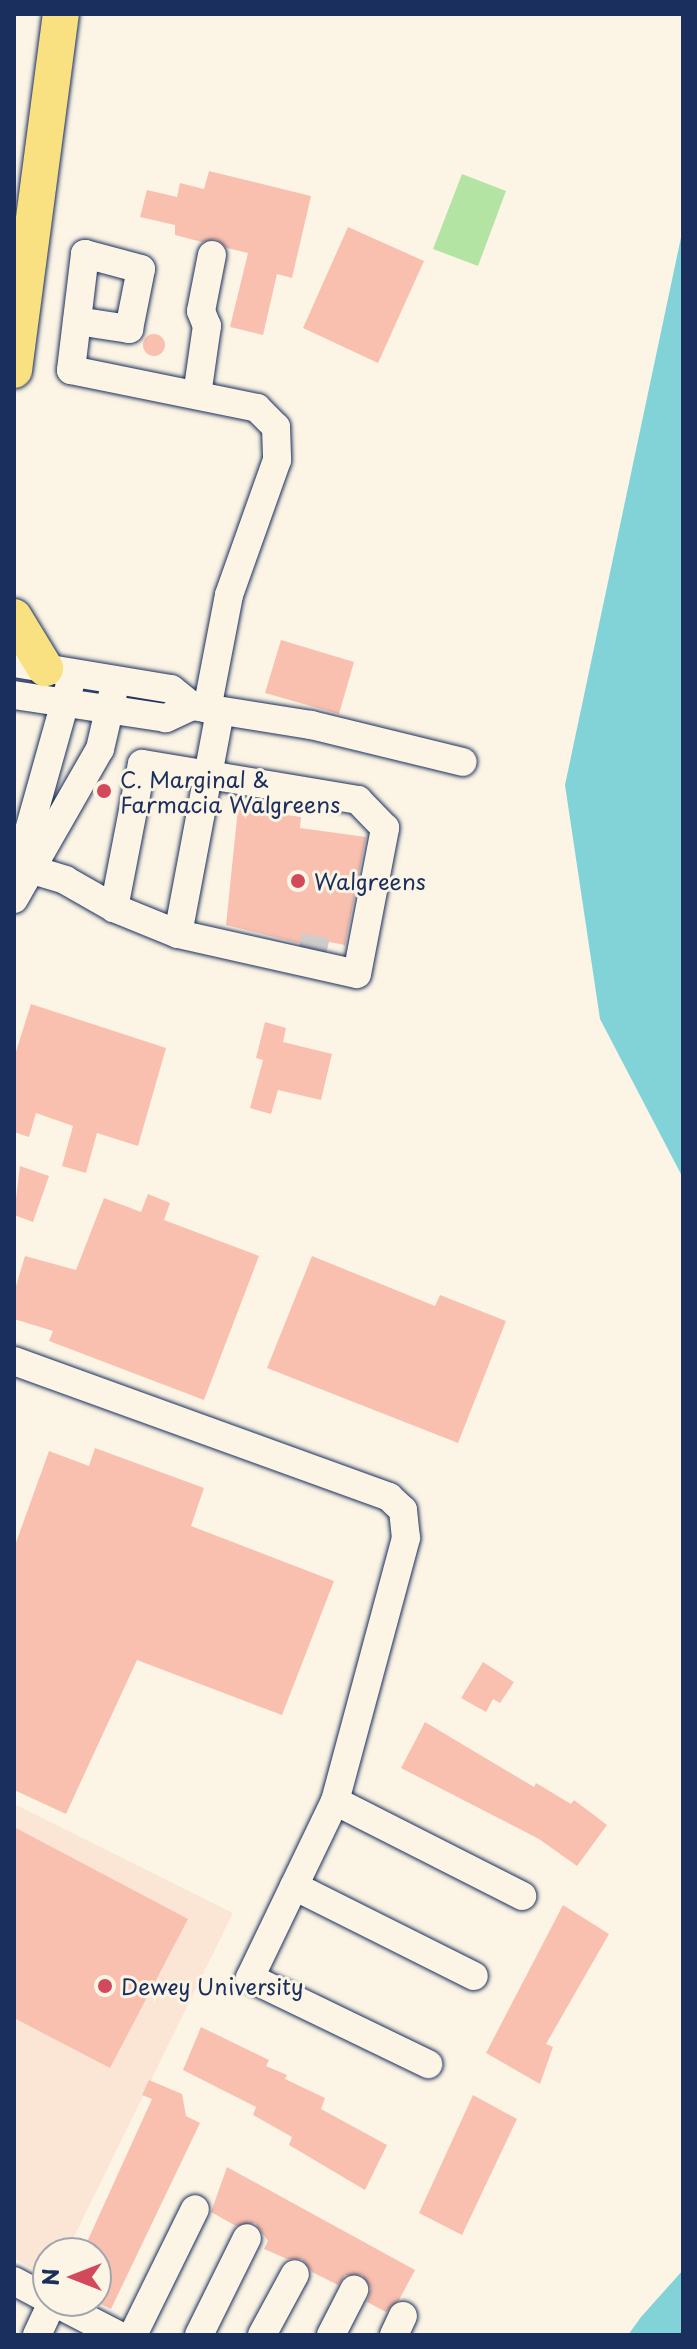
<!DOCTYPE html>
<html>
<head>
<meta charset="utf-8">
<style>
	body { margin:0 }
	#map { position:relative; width:697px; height:2349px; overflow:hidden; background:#fcf5e5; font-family:"Playpen Sans",sans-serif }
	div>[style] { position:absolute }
	.built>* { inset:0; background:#fbe5d5 }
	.green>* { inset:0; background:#b4e4a4 }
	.water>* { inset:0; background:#82d3d8 }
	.building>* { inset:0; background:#f9c0af }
	.round { border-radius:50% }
	.minor-tunnel>* { height:28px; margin-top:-14px; transform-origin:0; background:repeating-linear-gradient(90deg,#cfcdca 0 28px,transparent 0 42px) }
	.roads { filter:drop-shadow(0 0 2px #1b2f5e) drop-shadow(0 0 2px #1b2f5e) }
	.minor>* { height:28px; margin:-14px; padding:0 14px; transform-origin:14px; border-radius:14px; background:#fcf5e5 }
	.major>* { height:36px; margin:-18px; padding:0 18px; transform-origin:18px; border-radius:18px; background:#f9e181 }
	.dots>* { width:22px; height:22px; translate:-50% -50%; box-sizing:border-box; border:4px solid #fcf5e5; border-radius:50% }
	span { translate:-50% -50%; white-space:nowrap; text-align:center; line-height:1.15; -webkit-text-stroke:6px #fcf5e5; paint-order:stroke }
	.poi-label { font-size:22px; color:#1b2f5e }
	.left { translate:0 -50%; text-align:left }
	.frame { position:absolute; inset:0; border:16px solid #1b2f5e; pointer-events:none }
	.north { position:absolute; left:32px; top:2237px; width:80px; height:80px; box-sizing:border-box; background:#fcf5e5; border:2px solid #a2a6af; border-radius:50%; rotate:270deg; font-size:22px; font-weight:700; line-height:32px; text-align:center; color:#1b2f5e }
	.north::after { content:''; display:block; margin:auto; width:28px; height:36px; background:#d1495b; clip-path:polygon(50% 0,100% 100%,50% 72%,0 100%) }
</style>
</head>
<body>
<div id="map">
	<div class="built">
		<div style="clip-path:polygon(14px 1804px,233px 1913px,66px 2253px,48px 2253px,48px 2277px,14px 2258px)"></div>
	</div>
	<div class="green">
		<div style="clip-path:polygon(462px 174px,506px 191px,478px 266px,433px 249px)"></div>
	</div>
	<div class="water">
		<div style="clip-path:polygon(683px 228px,683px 1178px,600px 1019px,565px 785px)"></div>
		<div style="clip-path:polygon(683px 2270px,683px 2335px,628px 2335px,641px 2317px)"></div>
	</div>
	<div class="building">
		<div style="clip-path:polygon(209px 171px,311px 196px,292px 278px,277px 274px,263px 335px,230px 327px,248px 253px,227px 248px,216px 239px,202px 242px,175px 235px,175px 225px,140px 217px,147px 190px,177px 197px,180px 183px,204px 189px)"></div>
		<div style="clip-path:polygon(348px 227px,424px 261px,378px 363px,303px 328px)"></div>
		<div class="round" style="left:143px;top:334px;width:22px;height:22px"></div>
		<div style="clip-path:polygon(281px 640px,354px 662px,339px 714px,265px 693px)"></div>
		<div style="clip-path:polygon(238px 808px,301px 817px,300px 828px,366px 837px,345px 945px,329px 942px,327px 950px,226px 925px)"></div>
		<div style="clip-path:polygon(31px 1004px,166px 1048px,138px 1146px,97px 1133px,86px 1173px,62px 1166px,73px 1126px,36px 1113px,29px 1137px,14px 1132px,14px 1058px)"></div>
		<div style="clip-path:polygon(265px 1022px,286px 1028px,283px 1042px,332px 1054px,321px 1100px,278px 1090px,271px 1114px,250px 1108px,263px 1060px,256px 1058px)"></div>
		<div style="clip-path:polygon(20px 1166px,49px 1176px,33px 1222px,14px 1215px)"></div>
		<div style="clip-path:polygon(148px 1194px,170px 1203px,164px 1220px,259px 1256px,204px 1400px,49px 1341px,53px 1331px,14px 1319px,14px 1293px,25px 1256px,76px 1270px,104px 1198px,141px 1212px)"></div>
		<div style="clip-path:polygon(312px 1256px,435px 1306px,440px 1295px,506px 1321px,458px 1443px,267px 1368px)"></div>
		<div style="clip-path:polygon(95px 1448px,204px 1488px,191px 1526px,334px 1581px,282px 1715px,137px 1660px,66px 1814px,14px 1790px,14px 1548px,49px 1451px,89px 1466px)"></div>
		<div style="clip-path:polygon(483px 1662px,514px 1682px,500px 1703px,493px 1699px,486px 1712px,461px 1698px)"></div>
		<div style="clip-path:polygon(425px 1722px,534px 1787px,536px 1783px,571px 1804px,574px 1800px,607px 1825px,577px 1866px,539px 1839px,401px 1768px)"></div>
		<div style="clip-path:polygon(14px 1827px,188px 1919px,110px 2068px,14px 2018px)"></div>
		<div style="clip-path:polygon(563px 1905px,609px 1934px,546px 2044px,553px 2047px,540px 2084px,486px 2053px)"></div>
		<div style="clip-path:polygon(201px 2027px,269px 2060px,266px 2066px,287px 2075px,285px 2079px,325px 2098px,321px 2109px,387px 2145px,365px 2190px,289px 2145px,292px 2137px,253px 2115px,256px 2107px,183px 2070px)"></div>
		<div style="clip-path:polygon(149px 2080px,182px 2094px,186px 2116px,200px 2123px,111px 2309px,96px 2302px,96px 2253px,82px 2253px,152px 2099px,142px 2095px)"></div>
		<div style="clip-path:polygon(473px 2095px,517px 2119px,462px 2235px,419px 2213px)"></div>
		<div style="clip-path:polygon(227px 2167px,415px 2270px,399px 2300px,386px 2312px,367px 2302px,371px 2288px,362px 2275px,345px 2275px,338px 2285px,312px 2272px,302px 2259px,287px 2259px,264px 2249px,268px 2241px,255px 2223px,236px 2226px,211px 2212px)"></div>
	</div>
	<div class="minor-tunnel">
		<div style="left:299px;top:947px;width:28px;rotate:10deg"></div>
	</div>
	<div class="roads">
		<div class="minor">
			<div style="left:77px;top:321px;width:53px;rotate:8.7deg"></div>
			<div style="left:129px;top:329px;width:61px;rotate:-78.7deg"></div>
			<div style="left:141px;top:269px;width:58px;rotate:-165deg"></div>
			<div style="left:85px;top:254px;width:117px;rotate:96.9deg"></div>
			<div style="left:71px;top:370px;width:190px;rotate:11.5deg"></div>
			<div style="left:257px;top:408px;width:27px;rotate:45deg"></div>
			<div style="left:276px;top:427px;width:33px;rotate:88deg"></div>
			<div style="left:277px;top:460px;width:143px;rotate:109.6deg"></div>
			<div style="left:229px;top:595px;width:116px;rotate:100.9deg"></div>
			<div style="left:197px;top:395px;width:70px;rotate:-81.8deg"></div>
			<div style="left:207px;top:326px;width:16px;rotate:-112deg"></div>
			<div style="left:201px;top:311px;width:57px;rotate:-78.9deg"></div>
			<div style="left:14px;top:663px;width:159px;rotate:9.4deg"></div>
			<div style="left:171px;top:689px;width:27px;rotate:39deg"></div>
			<div style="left:192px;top:706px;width:29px;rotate:155deg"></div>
			<div style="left:166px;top:718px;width:154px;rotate:-171.4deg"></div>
			<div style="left:192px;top:706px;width:121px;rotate:9.1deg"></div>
			<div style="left:311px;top:725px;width:156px;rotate:13.7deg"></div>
			<div style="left:33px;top:870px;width:34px;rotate:17deg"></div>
			<div style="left:65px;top:880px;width:56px;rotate:29.7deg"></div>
			<div style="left:114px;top:908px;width:69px;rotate:22.1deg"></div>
			<div style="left:178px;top:934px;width:183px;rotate:12.6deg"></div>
			<div style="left:357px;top:974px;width:149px;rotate:-79.1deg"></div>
			<div style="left:385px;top:828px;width:39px;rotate:-134deg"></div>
			<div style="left:358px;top:800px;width:219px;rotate:-170.5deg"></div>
			<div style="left:142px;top:764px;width:147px;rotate:101deg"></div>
			<div style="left:15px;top:880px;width:207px;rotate:-74.3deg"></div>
			<div style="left:14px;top:899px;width:173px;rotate:-60.2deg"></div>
			<div style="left:100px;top:749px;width:57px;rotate:-76.9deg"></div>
			<div style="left:178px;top:934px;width:227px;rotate:-79.3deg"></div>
			<div style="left:14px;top:1361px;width:399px;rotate:19.9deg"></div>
			<div style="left:389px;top:1497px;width:19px;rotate:43deg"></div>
			<div style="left:403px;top:1510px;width:28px;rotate:84deg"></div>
			<div style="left:406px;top:1538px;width:272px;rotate:105.1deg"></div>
			<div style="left:335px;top:1801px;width:196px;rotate:115.7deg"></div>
			<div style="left:250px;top:1978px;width:198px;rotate:25.8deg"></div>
			<div style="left:335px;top:1801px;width:210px;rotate:26.9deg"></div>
			<div style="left:294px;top:1886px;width:201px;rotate:26.6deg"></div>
			<div style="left:14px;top:2281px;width:38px;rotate:28deg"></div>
			<div style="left:52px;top:2301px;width:74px;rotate:27.3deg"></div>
			<div style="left:37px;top:2335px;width:38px;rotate:-65deg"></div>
			<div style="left:133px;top:2335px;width:140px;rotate:-63.8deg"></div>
			<div style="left:199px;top:2335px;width:108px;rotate:-63.7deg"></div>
			<div style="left:262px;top:2335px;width:69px;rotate:-61.6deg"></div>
			<div style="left:331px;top:2335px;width:51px;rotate:-62.9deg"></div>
			<div style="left:394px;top:2335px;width:21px;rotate:-65deg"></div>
		</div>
		<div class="major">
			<div style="left:14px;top:370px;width:359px;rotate:-82.5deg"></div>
			<div style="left:14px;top:617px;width:60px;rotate:58.7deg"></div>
		</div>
	</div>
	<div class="dots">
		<div style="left:104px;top:791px;background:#d1495b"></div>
		<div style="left:298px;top:881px;background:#d1495b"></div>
		<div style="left:105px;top:1986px;background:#d1495b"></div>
	</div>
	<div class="poi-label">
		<span class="left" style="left:120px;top:791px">C. Marginal &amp;<br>Farmacia Walgreens</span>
		<span class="left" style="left:314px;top:881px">Walgreens</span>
		<span class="left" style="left:121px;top:1986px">Dewey University</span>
	</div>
	<div class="frame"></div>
	<div class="north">N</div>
</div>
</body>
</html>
